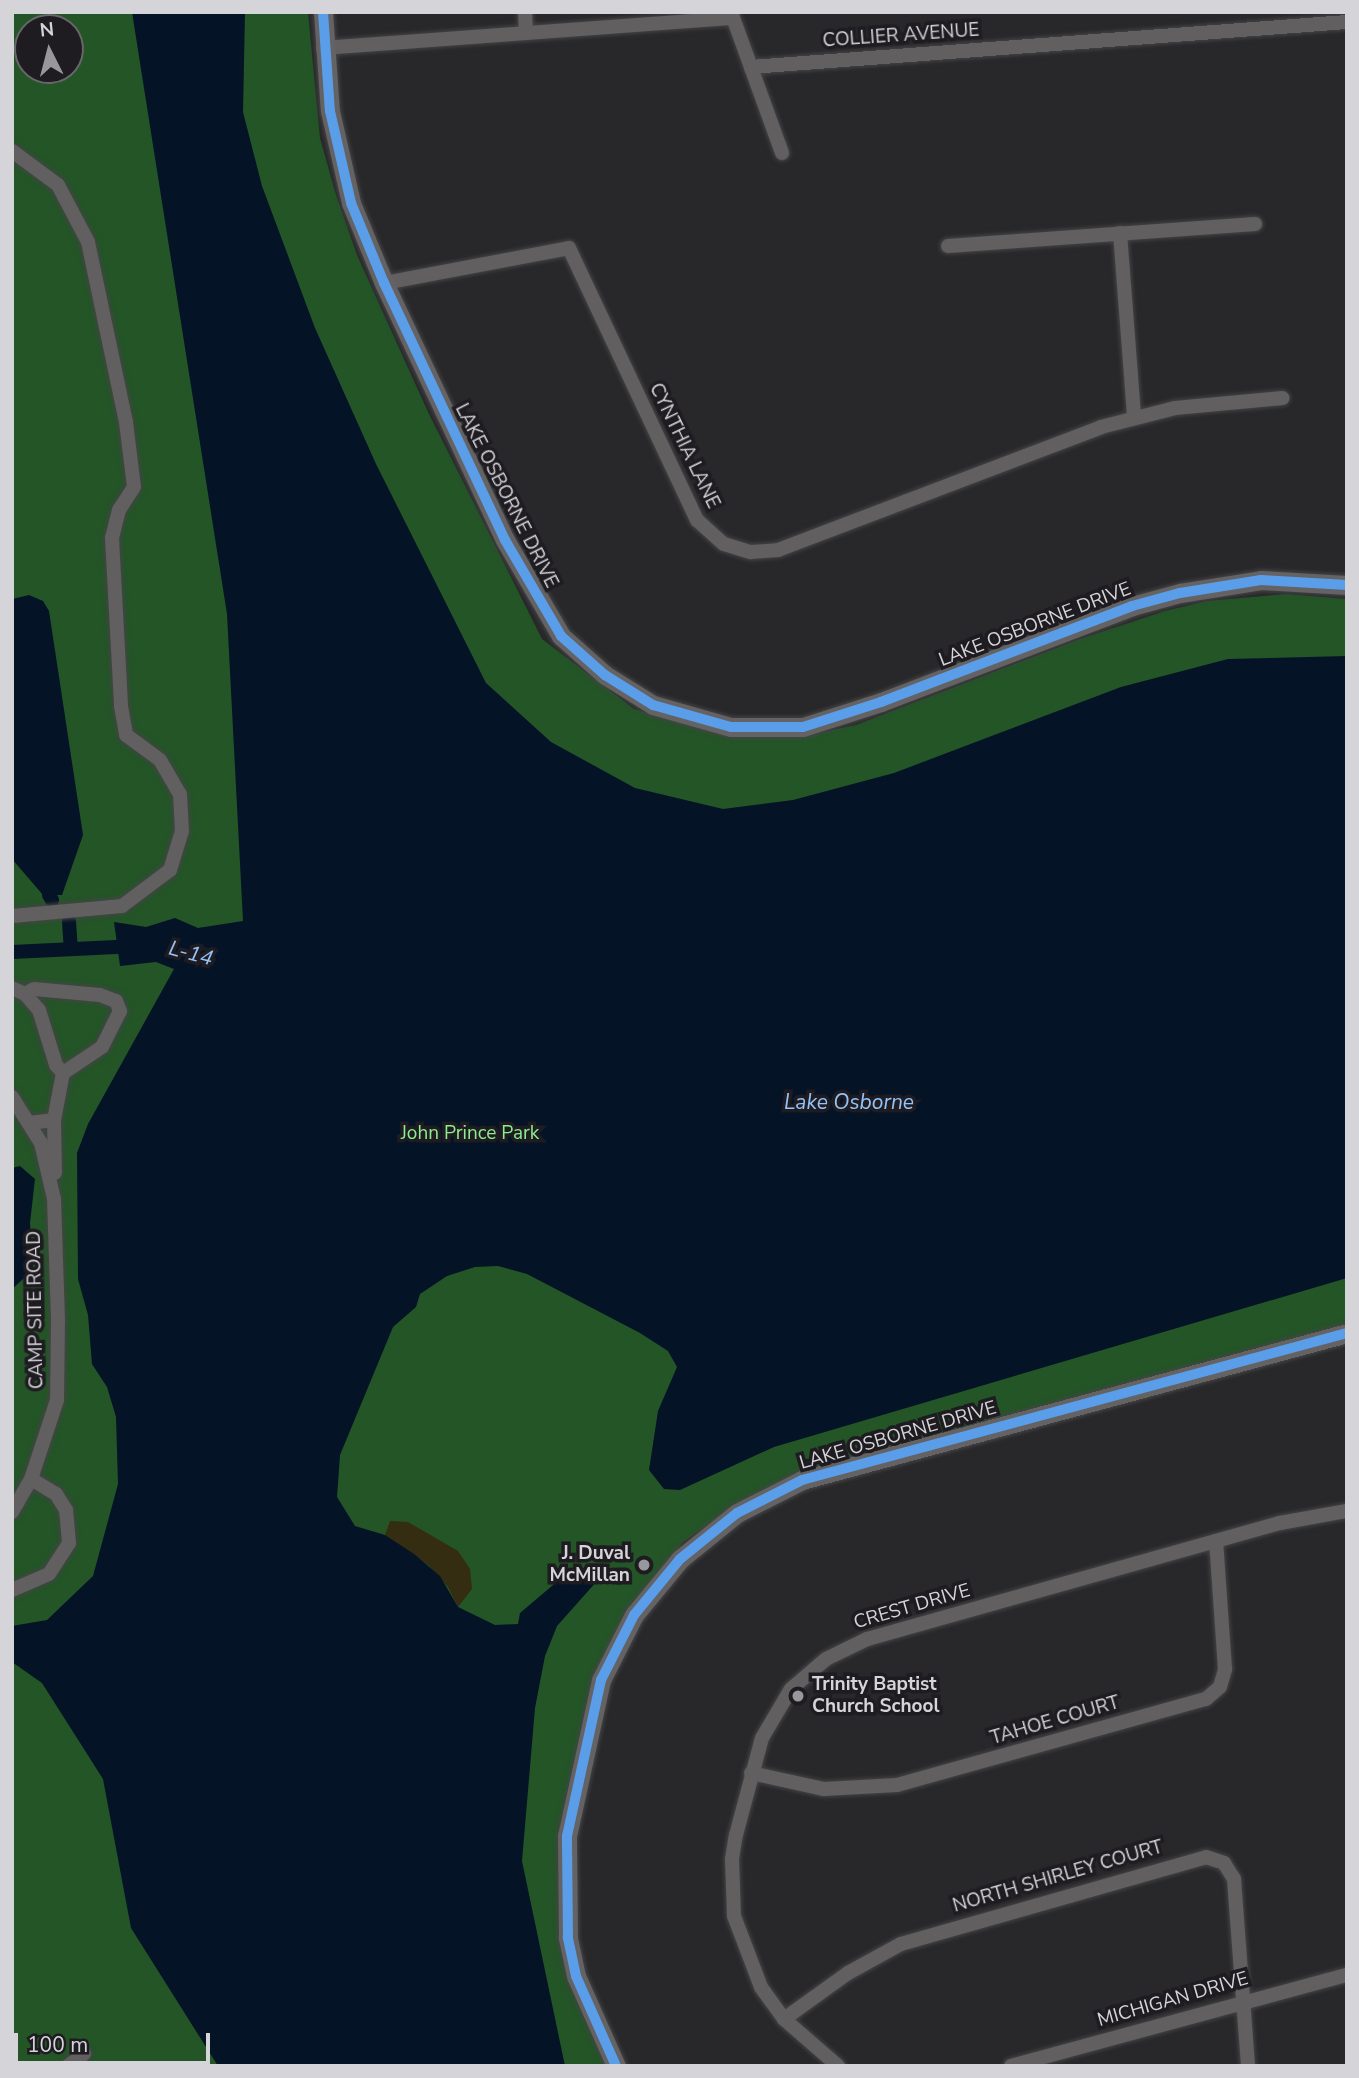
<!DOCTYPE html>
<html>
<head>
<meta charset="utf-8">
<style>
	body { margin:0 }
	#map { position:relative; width:1359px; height:2078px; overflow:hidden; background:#28272a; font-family:"Nunito Sans",sans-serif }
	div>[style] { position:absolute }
	.green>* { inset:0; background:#235527 }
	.sand>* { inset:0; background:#342d11 }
	.water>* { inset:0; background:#051326 }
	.canal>* { height:14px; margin:-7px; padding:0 7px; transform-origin:7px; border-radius:7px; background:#051326 }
	.roads { filter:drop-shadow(0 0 2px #444445) drop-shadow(0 0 2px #444445) }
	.street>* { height:14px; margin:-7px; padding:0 7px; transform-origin:7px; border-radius:7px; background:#615f60 }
	.secondary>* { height:19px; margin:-9.5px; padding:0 9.5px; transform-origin:9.5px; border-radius:9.5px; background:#646263 }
	.cycleway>* { height:10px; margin:-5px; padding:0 5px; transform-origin:5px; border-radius:5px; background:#5a9eea }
	.dots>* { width:19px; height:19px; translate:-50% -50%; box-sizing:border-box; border:4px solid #1e1c21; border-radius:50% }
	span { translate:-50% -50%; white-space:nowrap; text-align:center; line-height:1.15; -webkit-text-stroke:7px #1e1c21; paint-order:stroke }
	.street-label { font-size:19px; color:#d5d4d8 }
	.park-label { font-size:19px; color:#8cec8f }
	.poi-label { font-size:19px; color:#d5d4d8; font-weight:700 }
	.right { translate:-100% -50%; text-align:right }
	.left { translate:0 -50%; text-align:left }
	.water-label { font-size:21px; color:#93c3fa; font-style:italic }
	.frame { position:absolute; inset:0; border:14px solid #d5d4d8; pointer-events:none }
	.north { position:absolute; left:14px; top:14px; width:70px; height:70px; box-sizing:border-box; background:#1e1c21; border:2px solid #67666a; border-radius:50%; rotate:354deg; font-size:19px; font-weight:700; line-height:28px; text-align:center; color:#d5d4d8 }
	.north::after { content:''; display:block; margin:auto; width:24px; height:32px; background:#98979b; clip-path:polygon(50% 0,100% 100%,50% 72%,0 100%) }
	.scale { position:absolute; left:14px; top:2033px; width:196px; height:32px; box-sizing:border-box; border:4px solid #d5d4d8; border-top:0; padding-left:9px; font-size:21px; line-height:24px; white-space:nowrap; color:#d5d4d8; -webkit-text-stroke:5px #1e1c21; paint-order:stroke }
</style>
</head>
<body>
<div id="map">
	<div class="green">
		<div style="clip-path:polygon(evenodd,12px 12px,308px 12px,320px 138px,336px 195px,357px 255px,428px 412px,542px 639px,634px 709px,734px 736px,822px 732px,856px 725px,1080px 639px,1165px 611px,1207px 601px,1286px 594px,1347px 599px,1347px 1328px,739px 1504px,683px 1542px,650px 1584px,575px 1761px,564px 1946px,609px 2066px,12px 2066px,12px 12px,28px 28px,70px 28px,70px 70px,28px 70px,28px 28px)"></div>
	</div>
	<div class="sand">
		<div style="clip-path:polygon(390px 1521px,408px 1522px,458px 1551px,470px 1569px,472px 1589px,458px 1607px,448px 1587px,428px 1565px,385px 1535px)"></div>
	</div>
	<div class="water">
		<div style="clip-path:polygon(132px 12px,245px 12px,243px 112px,262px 186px,315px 328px,376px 464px,486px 683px,551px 742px,635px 788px,723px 809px,793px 800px,894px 773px,1121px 687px,1228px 659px,1347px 656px,1347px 1278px,774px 1447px,680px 1490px,664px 1489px,649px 1470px,658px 1411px,677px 1367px,668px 1351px,640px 1333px,527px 1274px,498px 1266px,475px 1267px,447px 1276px,420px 1294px,416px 1307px,393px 1327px,340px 1455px,337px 1497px,355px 1526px,385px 1535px,414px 1554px,440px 1576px,458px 1607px,495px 1625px,518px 1624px,520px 1613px,572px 1569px,591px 1573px,597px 1581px,557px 1626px,545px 1656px,535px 1708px,522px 1861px,565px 2066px,218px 2066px,131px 1928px,103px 1779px,42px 1683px,12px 1662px,12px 1626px,47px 1620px,93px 1576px,118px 1484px,116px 1417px,107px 1387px,92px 1364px,88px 1315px,78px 1279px,77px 1153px,88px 1124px,174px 969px,156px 962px,120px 966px,114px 922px,146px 927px,175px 918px,198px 928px,243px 921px,227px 614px)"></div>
		<div style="clip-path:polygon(29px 595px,43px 601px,49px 611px,83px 835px,62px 895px,43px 895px,12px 859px,12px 599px)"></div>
		<div style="clip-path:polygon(20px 1166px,35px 1179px,30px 1223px,33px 1270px,12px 1289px,12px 1168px)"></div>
	</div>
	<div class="canal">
		<div style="left:49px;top:895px;width:6px;rotate:59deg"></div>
		<div style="left:69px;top:922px;width:27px;rotate:86deg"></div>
		<div style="left:12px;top:952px;width:125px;rotate:-2.7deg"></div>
	</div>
	<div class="roads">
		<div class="street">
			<div style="left:525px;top:12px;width:21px;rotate:87deg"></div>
			<div style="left:731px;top:12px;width:150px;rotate:70.1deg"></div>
			<div style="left:323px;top:48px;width:411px;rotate:-4.2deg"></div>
			<div style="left:751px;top:67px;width:598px;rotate:-4.32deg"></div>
			<div style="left:12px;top:151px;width:57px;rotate:36.5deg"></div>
			<div style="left:58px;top:185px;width:64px;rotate:62.2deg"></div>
			<div style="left:88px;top:242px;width:184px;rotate:78.1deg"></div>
			<div style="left:126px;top:422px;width:65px;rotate:83deg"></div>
			<div style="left:134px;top:487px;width:27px;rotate:123deg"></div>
			<div style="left:119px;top:510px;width:29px;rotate:104deg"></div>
			<div style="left:112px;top:538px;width:168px;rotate:86.9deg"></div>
			<div style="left:121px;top:706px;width:29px;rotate:80deg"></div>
			<div style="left:126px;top:735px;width:42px;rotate:36.3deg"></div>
			<div style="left:160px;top:760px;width:39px;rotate:60deg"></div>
			<div style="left:180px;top:794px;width:37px;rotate:87deg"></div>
			<div style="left:182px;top:831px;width:41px;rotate:107.1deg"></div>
			<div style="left:170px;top:870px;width:60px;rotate:143.1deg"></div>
			<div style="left:122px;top:906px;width:110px;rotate:174.8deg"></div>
			<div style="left:1120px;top:233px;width:185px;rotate:85.6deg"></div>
			<div style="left:948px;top:246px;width:308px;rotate:-4.1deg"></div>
			<div style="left:384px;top:283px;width:188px;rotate:-10.7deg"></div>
			<div style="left:569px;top:248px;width:301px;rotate:64.8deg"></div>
			<div style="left:697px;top:520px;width:36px;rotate:42deg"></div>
			<div style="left:724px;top:544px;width:28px;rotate:17deg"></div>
			<div style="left:751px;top:552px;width:27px;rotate:-4deg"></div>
			<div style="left:778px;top:550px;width:346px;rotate:-20.8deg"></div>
			<div style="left:1101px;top:427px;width:76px;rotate:-14.4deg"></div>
			<div style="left:1175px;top:408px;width:108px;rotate:-5.3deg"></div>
			<div style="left:12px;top:988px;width:14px;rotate:25deg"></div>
			<div style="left:25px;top:994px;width:21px;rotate:49deg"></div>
			<div style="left:39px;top:1010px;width:58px;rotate:72.8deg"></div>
			<div style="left:56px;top:1065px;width:11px;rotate:49deg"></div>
			<div style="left:25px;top:994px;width:10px;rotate:-29deg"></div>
			<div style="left:34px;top:989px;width:66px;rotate:5.2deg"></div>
			<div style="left:100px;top:995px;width:17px;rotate:21deg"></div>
			<div style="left:116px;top:1001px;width:11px;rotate:68deg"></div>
			<div style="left:120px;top:1011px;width:40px;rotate:116.6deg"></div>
			<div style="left:102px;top:1047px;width:47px;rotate:146.3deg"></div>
			<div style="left:63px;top:1073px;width:48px;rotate:100.8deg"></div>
			<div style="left:54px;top:1120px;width:23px;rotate:173deg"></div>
			<div style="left:12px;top:1097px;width:54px;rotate:57.8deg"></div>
			<div style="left:41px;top:1143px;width:57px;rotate:76.9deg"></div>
			<div style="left:54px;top:1199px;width:122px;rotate:88.1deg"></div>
			<div style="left:58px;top:1321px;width:79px;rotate:90.7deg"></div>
			<div style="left:57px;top:1400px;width:83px;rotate:108.2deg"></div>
			<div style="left:31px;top:1479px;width:38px;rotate:120deg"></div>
			<div style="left:54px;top:1120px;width:53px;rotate:88.9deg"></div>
			<div style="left:12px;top:1590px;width:40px;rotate:-23.4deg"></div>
			<div style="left:49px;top:1574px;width:37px;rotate:-57deg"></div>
			<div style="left:69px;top:1543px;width:33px;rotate:-95deg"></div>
			<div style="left:66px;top:1510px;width:19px;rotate:-122deg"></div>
			<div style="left:56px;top:1494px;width:29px;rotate:-149deg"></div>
			<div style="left:751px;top:1773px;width:75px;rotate:12.4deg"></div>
			<div style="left:824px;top:1789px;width:73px;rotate:-3.1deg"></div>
			<div style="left:897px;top:1785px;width:321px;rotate:-15.6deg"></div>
			<div style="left:1206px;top:1699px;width:18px;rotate:-41deg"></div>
			<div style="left:1220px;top:1687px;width:19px;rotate:-74deg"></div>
			<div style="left:1225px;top:1669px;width:128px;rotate:-94deg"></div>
			<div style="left:784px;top:2019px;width:79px;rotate:-35.7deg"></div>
			<div style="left:848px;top:1973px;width:60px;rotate:-28.7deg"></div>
			<div style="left:901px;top:1944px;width:317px;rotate:-15.9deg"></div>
			<div style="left:1206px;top:1857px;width:19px;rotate:18deg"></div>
			<div style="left:1224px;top:1863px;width:19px;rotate:58deg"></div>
			<div style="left:1234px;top:1879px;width:188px;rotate:85.7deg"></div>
			<div style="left:68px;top:2066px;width:20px;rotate:-37deg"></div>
			<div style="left:838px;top:2066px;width:72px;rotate:-139deg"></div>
			<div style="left:784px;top:2019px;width:39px;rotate:-126deg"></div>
			<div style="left:761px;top:1987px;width:76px;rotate:-110.8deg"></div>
			<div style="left:734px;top:1916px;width:57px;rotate:-92deg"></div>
			<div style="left:732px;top:1859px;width:24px;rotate:-81deg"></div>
			<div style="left:736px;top:1835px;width:100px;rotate:-75deg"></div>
			<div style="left:762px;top:1738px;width:57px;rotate:-59.4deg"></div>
			<div style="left:791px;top:1689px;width:46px;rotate:-40.6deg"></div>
			<div style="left:826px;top:1659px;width:46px;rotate:-26deg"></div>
			<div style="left:867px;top:1639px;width:429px;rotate:-15.7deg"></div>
			<div style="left:1280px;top:1523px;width:68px;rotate:-10.2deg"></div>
			<div style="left:1011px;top:2066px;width:348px;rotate:-15.2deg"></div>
		</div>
		<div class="secondary">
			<div style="left:323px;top:12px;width:99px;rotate:86deg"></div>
			<div style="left:330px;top:111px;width:94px;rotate:77.1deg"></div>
			<div style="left:351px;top:203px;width:87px;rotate:67.6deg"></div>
			<div style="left:384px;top:283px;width:284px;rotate:64.8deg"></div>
			<div style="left:505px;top:540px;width:111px;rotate:59.7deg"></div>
			<div style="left:561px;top:636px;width:59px;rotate:41.6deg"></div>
			<div style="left:605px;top:675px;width:57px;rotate:32deg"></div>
			<div style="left:653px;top:705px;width:81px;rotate:15.8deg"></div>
			<div style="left:731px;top:727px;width:72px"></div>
			<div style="left:803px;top:727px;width:82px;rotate:-17.8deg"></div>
			<div style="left:881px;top:702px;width:269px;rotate:-20.9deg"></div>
			<div style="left:1132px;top:606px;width:50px;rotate:-15.2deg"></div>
			<div style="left:1180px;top:593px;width:82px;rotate:-9.1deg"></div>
			<div style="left:1261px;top:580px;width:86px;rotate:3.3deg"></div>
			<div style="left:616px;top:2066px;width:98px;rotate:-114deg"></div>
			<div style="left:576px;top:1976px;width:40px;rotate:-102deg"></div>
			<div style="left:568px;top:1937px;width:101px;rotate:-90.6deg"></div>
			<div style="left:567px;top:1836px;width:160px;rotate:-77.7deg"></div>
			<div style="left:601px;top:1680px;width:73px;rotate:-63.1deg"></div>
			<div style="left:634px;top:1615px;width:72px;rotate:-50.6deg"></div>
			<div style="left:680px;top:1559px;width:73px;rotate:-38.9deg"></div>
			<div style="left:737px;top:1513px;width:73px;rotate:-26.9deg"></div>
			<div style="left:802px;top:1480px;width:564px;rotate:-15.09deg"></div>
		</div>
	</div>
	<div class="cycleway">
		<div style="left:323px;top:12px;width:99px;rotate:86deg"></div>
		<div style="left:330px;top:111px;width:94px;rotate:77.1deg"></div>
		<div style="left:351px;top:203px;width:87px;rotate:67.6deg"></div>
		<div style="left:384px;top:283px;width:284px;rotate:64.8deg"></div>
		<div style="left:505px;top:540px;width:111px;rotate:59.7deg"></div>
		<div style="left:561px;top:636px;width:59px;rotate:41.6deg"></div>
		<div style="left:605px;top:675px;width:57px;rotate:32deg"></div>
		<div style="left:653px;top:705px;width:81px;rotate:15.8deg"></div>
		<div style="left:731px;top:727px;width:72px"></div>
		<div style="left:803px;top:727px;width:82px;rotate:-17.8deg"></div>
		<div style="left:881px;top:702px;width:269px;rotate:-20.9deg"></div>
		<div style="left:1132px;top:606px;width:50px;rotate:-15.2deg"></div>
		<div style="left:1180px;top:593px;width:82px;rotate:-9.1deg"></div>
		<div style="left:1261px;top:580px;width:86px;rotate:3.3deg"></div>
		<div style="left:616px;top:2066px;width:98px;rotate:-114deg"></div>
		<div style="left:576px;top:1976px;width:40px;rotate:-102deg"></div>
		<div style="left:568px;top:1937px;width:101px;rotate:-90.6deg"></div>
		<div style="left:567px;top:1836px;width:160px;rotate:-77.7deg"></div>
		<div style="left:601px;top:1680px;width:73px;rotate:-63.1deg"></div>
		<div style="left:634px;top:1615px;width:72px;rotate:-50.6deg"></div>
		<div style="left:680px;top:1559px;width:73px;rotate:-38.9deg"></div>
		<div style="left:737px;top:1513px;width:73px;rotate:-26.9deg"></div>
		<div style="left:802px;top:1480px;width:564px;rotate:-15.09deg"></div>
	</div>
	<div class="dots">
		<div style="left:644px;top:1565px;background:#98979b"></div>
		<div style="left:798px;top:1696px;background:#98979b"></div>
	</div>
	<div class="street-label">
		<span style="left:901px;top:36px;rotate:-4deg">COLLIER AVENUE</span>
		<span style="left:684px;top:446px;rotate:64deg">CYNTHIA LANE</span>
		<span style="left:506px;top:496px;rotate:63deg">LAKE OSBORNE DRIVE</span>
		<span style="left:1035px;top:625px;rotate:-21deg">LAKE OSBORNE DRIVE</span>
		<span style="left:36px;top:1310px;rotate:-91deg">CAMP SITE ROAD</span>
		<span style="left:898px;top:1436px;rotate:-16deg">LAKE OSBORNE DRIVE</span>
		<span style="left:912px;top:1607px;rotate:-16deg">CREST DRIVE</span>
		<span style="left:1055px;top:1721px;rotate:-16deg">TAHOE COURT</span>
		<span style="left:1058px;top:1877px;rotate:-16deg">NORTH SHIRLEY COURT</span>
		<span style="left:1173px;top:2000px;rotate:-16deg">MICHIGAN DRIVE</span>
	</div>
	<div class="park-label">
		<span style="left:470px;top:1134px">John Prince Park</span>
	</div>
	<div class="poi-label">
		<span class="right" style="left:630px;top:1565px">J. Duval<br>McMillan</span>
		<span class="left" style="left:812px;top:1696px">Trinity Baptist<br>Church School</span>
	</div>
	<div class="water-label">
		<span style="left:191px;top:953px;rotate:15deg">L-14</span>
		<span style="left:849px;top:1102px">Lake Osborne</span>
	</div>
	<div class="frame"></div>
	<div class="north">N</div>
	<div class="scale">100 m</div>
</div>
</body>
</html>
